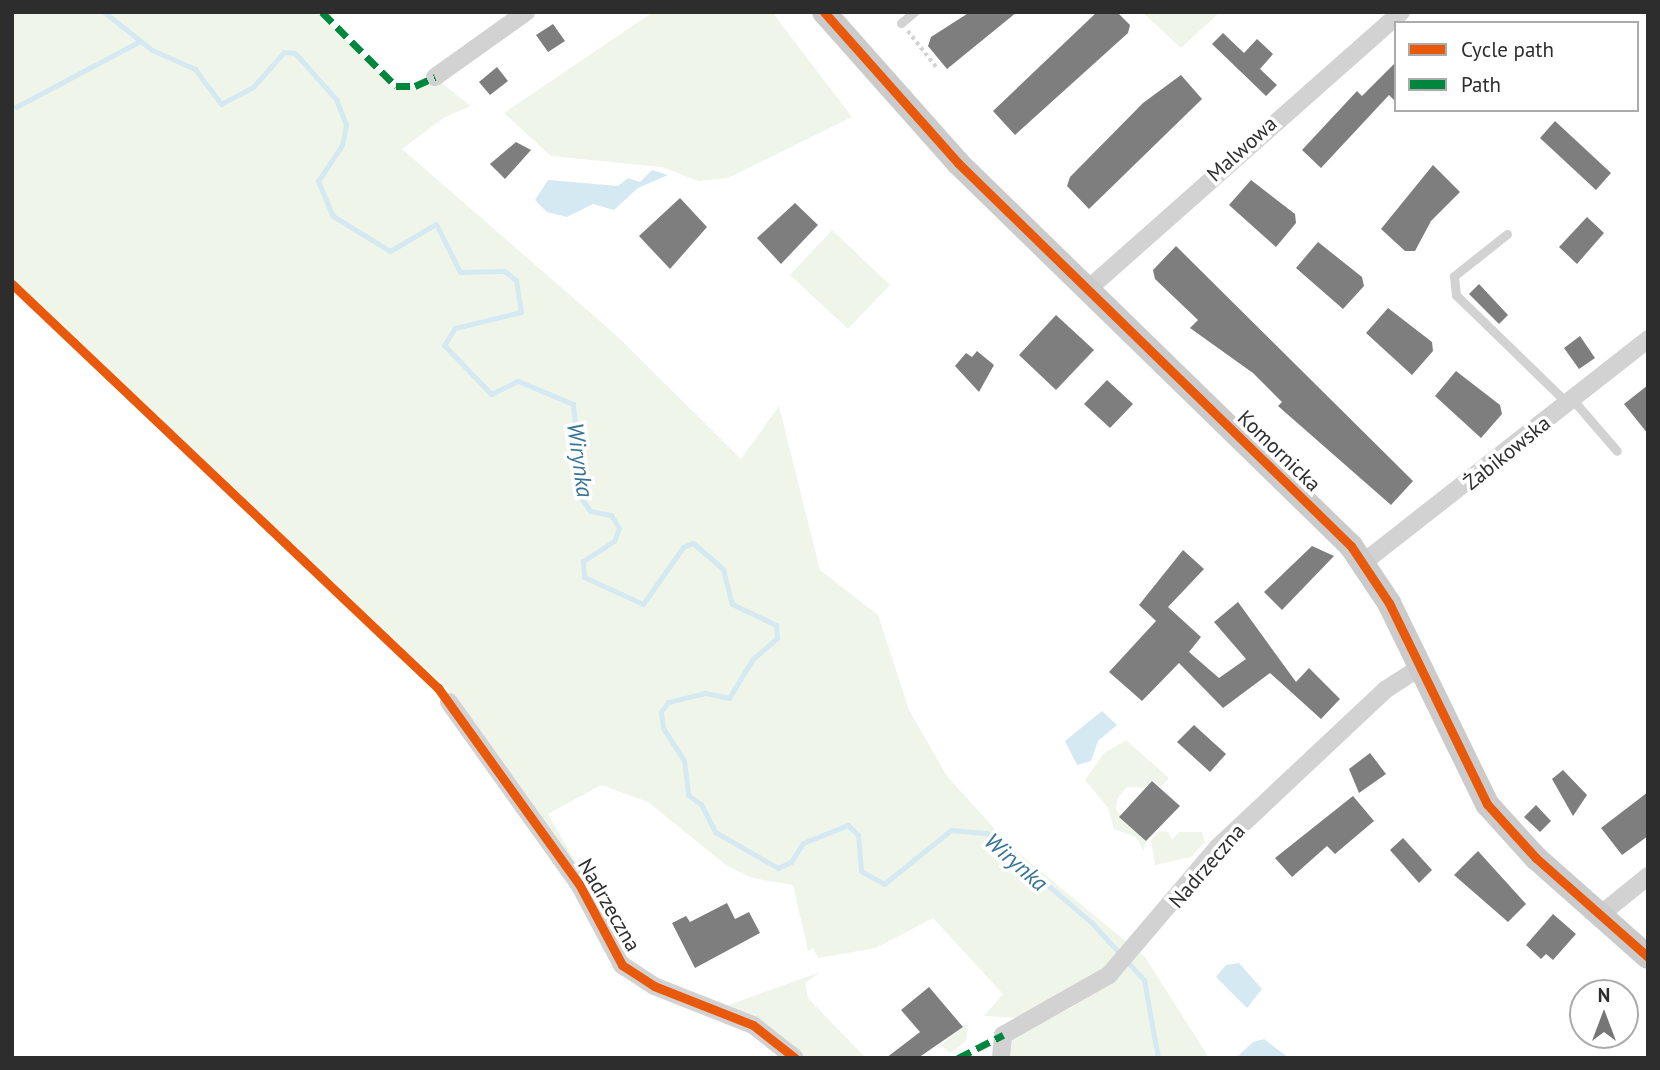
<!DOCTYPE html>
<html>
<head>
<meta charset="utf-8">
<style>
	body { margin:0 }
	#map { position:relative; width:1660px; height:1070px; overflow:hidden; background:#fff; font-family:"PT Sans",sans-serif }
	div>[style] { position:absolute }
	.green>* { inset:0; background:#f0f5ea }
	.water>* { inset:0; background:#d5e9f3 }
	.stream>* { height:5px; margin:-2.5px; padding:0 2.5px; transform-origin:2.5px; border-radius:2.5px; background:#d5e9f3 }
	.building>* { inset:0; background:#7e7e7e }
	.path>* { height:3.5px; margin-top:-1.75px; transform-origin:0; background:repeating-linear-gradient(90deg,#d2d2d2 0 3.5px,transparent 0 7px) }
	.lane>* { height:9px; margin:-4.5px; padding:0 4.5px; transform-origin:4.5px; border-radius:4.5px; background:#d2d2d2 }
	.street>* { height:18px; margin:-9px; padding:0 9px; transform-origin:9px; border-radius:9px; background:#d2d2d2 }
	.secondary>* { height:24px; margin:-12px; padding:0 12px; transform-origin:12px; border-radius:12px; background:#cbcbcb }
	.quiet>* { height:7px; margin-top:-3.5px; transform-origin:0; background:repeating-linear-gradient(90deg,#00873e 0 14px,transparent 0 21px) }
	.cycleway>* { height:9px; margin:-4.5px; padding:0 4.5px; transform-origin:4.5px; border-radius:4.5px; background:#e8590c }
	span { translate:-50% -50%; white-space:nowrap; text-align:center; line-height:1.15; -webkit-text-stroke:7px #fff; paint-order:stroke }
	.street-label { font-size:21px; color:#2d2d2d }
	.water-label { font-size:23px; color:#357394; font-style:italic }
	.frame { position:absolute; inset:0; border:14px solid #2d2d2d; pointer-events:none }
	.legend { position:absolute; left:1394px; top:21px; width:245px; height:91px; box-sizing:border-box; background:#fff; border:2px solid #ababab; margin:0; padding:9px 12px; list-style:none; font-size:21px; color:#2d2d2d }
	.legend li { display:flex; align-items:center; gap:14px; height:35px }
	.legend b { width:35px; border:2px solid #ababab }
	.north { position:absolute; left:1569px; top:979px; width:70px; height:70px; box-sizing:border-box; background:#fff; border:2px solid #ababab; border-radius:50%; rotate:0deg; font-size:19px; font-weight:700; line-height:28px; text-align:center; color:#2d2d2d }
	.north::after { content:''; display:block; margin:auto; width:24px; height:32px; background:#767676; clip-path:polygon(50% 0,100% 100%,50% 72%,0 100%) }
</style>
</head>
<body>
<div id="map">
	<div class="green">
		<div style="clip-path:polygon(12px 12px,317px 12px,397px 89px,439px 81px,471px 106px,445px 117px,402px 149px,616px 335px,741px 459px,779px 406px,820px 570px,878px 615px,909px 710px,947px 776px,1011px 847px,1145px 957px,1209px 1058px,1007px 1058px,1005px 1048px,1017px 1032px,1075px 1006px,1071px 996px,1020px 1018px,984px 1016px,1003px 994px,933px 918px,876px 948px,818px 958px,813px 948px,808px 951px,793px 885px,752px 878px,726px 865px,648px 802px,601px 785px,548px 814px,587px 882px,448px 690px,12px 278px)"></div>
		<div style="clip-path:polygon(653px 12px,772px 12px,852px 117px,728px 178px,698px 181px,662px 167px,551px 156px,504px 113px)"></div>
		<div style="clip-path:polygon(1142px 12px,1220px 12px,1181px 48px)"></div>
		<div style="clip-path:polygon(832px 230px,890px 285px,848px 329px,790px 275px)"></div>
		<div style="clip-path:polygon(1126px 740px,1169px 778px,1161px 787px,1153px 780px,1145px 788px,1127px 787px,1117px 799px,1116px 810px,1146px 841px,1144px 851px,1136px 837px,1114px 829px,1108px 808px,1085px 780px,1104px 753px)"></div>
		<div style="clip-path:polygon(1159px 831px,1168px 832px,1172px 840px,1179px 832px,1202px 832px,1205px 842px,1191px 857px,1155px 865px,1151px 840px)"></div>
		<div style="clip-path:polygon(820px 972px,805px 983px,808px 998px,866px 1058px,803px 1058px,729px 1005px)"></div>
		<div style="clip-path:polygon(968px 1023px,966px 1041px,950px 1053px,941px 1045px)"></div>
	</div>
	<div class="water">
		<div style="clip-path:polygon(652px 170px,668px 175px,638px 188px,614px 210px,593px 204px,567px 217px,547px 212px,535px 200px,548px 180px,618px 186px,628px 178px,640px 182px)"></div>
		<div style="clip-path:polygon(1102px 711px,1117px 725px,1098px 741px,1091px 761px,1077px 765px,1065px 741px)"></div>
		<div style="clip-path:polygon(1239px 963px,1262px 989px,1247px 1008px,1216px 977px,1226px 965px)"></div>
		<div style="clip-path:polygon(1264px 1039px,1289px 1058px,1236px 1058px,1253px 1042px)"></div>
	</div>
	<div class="stream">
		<div style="left:104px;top:12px;width:61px;rotate:38.4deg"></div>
		<div style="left:152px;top:50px;width:47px;rotate:23.8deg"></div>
		<div style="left:195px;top:69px;width:44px;rotate:53.4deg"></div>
		<div style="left:221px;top:104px;width:36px;rotate:-28deg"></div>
		<div style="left:253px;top:87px;width:47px;rotate:-48.5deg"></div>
		<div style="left:284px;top:52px;width:11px;rotate:5deg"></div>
		<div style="left:295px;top:53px;width:62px;rotate:48.3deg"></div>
		<div style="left:336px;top:99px;width:28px;rotate:69deg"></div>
		<div style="left:346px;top:125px;width:20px;rotate:101deg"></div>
		<div style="left:342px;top:145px;width:43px;rotate:123.7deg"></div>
		<div style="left:318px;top:181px;width:38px;rotate:67deg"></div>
		<div style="left:333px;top:216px;width:67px;rotate:31.6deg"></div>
		<div style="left:390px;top:251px;width:53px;rotate:-30.4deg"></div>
		<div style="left:436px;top:224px;width:54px;rotate:63.4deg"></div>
		<div style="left:460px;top:272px;width:44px;rotate:-1.3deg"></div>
		<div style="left:504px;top:271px;width:15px;rotate:37deg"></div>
		<div style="left:516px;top:280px;width:32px;rotate:81deg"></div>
		<div style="left:521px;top:312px;width:68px;rotate:166.4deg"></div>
		<div style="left:455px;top:328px;width:20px;rotate:123deg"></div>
		<div style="left:444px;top:345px;width:68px;rotate:46.2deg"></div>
		<div style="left:491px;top:394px;width:30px;rotate:-26deg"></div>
		<div style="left:518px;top:381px;width:60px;rotate:22.7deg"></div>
		<div style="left:573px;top:404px;width:95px;rotate:84.6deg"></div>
		<div style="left:582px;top:499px;width:14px;rotate:56deg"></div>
		<div style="left:590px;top:511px;width:21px;rotate:11deg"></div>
		<div style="left:611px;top:515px;width:15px;rotate:58deg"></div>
		<div style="left:619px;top:528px;width:14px;rotate:111deg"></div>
		<div style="left:614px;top:541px;width:37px;rotate:147deg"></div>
		<div style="left:583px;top:561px;width:16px;rotate:86deg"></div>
		<div style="left:584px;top:577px;width:65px;rotate:24.6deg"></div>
		<div style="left:643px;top:604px;width:70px;rotate:-54.9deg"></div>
		<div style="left:683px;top:547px;width:11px;rotate:-22deg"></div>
		<div style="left:693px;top:543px;width:40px;rotate:41deg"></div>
		<div style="left:723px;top:569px;width:36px;rotate:76deg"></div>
		<div style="left:732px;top:604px;width:49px;rotate:25.5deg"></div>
		<div style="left:776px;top:625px;width:13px;rotate:86deg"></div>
		<div style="left:777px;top:638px;width:33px;rotate:139deg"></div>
		<div style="left:752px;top:660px;width:44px;rotate:121.2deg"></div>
		<div style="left:729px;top:698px;width:25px;rotate:-168deg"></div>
		<div style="left:705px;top:693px;width:38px;rotate:166deg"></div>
		<div style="left:668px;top:702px;width:12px;rotate:125deg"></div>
		<div style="left:661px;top:712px;width:16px;rotate:83deg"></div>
		<div style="left:663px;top:728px;width:38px;rotate:57deg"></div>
		<div style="left:684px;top:760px;width:35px;rotate:83deg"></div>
		<div style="left:688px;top:795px;width:16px;rotate:35deg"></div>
		<div style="left:701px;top:804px;width:31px;rotate:63deg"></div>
		<div style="left:715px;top:832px;width:73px;rotate:29.7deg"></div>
		<div style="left:778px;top:868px;width:14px;rotate:-25deg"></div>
		<div style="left:791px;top:862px;width:22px;rotate:-58deg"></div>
		<div style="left:803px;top:843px;width:48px;rotate:-21.8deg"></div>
		<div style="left:848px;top:825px;width:14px;rotate:45deg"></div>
		<div style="left:858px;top:835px;width:36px;rotate:85deg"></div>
		<div style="left:861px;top:871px;width:26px;rotate:29deg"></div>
		<div style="left:884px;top:884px;width:86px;rotate:-38.9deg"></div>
		<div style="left:951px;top:830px;width:36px;rotate:5deg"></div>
		<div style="left:987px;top:833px;width:137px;rotate:40.6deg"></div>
		<div style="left:1091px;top:922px;width:79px;rotate:47.6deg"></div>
		<div style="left:1144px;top:980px;width:79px;rotate:79.8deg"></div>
		<div style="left:16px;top:107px;width:140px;rotate:-28deg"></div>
	</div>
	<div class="building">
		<div style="clip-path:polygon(970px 12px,1017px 12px,947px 69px,928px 46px,931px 37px)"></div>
		<div style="clip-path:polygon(1097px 12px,1117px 12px,1130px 25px,1128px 33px,1015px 135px,993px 111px)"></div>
		<div style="clip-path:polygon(553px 24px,565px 41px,548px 52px,536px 35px)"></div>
		<div style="clip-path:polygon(1223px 33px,1244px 53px,1257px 39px,1273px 54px,1260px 69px,1277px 85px,1266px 96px,1212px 44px)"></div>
		<div style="clip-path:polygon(1396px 62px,1396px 102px,1389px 95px,1321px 168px,1302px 150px,1357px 91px,1362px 96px)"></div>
		<div style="clip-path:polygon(497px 67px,508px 81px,490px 95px,479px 82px)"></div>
		<div style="clip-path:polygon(1181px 75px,1202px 99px,1089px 209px,1067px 186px,1070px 177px,1143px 103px)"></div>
		<div style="clip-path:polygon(1555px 121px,1611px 173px,1596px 190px,1540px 138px)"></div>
		<div style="clip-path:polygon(516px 142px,531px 150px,505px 179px,490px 164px)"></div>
		<div style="clip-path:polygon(1433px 165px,1460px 192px,1431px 221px,1415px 251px,1405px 251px,1381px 229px)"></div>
		<div style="clip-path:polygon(1251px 180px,1295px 214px,1296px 223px,1276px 247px,1229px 205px)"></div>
		<div style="clip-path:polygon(680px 198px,707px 227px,670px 269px,639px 236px)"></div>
		<div style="clip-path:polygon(795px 203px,818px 225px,781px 264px,757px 238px)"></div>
		<div style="clip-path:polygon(1587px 217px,1604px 233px,1577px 264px,1559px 247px)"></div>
		<div style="clip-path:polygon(1318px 242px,1362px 277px,1364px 286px,1343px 309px,1296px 268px)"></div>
		<div style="clip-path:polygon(1176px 246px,1413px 481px,1391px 505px,1278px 406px,1282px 402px,1253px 373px,1190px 328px,1198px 320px,1155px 279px,1153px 270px)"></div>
		<div style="clip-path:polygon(1479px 284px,1508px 315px,1499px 324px,1469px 294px)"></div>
		<div style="clip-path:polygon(1388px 308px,1432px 342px,1433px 351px,1412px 375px,1366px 333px)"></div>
		<div style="clip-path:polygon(1056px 315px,1094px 350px,1056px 390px,1019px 355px)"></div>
		<div style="clip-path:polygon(1580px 336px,1595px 358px,1579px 369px,1564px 348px)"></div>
		<div style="clip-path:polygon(977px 351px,994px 365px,979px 392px,955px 366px,966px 353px,972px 357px)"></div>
		<div style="clip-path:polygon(1456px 371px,1500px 405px,1502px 414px,1481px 438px,1435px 396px)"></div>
		<div style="clip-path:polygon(1107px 380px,1133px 404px,1110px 428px,1084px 404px)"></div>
		<div style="clip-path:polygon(1648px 385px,1648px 434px,1624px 404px)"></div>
		<div style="clip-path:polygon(1312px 546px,1334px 556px,1282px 610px,1264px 592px)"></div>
		<div style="clip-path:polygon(1183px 550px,1204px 569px,1168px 607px,1201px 637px,1189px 652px,1219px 678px,1246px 659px,1214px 622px,1238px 602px,1296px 682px,1309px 668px,1340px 699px,1321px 719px,1270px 673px,1223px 708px,1179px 663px,1142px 701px,1109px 672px,1156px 621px,1139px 605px)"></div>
		<div style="clip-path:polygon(1194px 725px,1226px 754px,1210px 772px,1177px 742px)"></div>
		<div style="clip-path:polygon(1370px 753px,1386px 774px,1359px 793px,1349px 769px)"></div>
		<div style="clip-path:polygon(1563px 770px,1587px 795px,1573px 816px,1552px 779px)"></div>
		<div style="clip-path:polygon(1152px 781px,1180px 806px,1146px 841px,1119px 817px)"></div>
		<div style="clip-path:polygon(1648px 792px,1648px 836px,1622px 855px,1601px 828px)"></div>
		<div style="clip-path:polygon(1353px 796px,1374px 821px,1335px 854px,1327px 846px,1292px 877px,1275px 858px)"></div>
		<div style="clip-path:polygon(1536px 805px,1551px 821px,1540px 832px,1524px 817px)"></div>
		<div style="clip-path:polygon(1403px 838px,1432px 870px,1419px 883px,1390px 850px)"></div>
		<div style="clip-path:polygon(1478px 851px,1526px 904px,1508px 922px,1454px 875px)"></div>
		<div style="clip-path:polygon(727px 903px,735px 919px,749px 912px,760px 933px,695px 968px,672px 923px,686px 916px,690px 922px)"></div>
		<div style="clip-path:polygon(1553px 914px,1576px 934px,1553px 960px,1546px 954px,1541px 959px,1526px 945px)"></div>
		<div style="clip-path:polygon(929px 987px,963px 1027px,918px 1058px,886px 1058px,920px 1032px,901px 1010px)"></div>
	</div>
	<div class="path">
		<div style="left:908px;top:31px;width:47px;rotate:51.9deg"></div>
	</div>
	<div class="lane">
		<div style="left:901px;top:23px;width:17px;rotate:-40deg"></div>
		<div style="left:1507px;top:234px;width:68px;rotate:141.6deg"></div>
		<div style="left:1454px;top:276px;width:19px;rotate:84deg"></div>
		<div style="left:1456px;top:295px;width:155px;rotate:44.2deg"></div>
		<div style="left:1573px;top:400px;width:67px;rotate:49.2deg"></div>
	</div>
	<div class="street">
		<div style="left:435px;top:77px;width:112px;rotate:-35.5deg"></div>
		<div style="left:1087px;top:290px;width:419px;rotate:-41.5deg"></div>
		<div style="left:1364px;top:562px;width:361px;rotate:-38.1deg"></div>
		<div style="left:449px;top:702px;width:224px;rotate:54.5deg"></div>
		<div style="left:579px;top:884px;width:92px;rotate:62deg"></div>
		<div style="left:622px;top:965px;width:38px;rotate:33deg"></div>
		<div style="left:654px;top:986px;width:106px;rotate:21.5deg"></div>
		<div style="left:753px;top:1025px;width:53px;rotate:38.2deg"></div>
		<div style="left:1600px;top:915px;width:62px;rotate:-39.1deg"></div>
		<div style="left:1001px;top:1058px;width:23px;rotate:-85deg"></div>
		<div style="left:1003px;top:1035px;width:122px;rotate:-29.5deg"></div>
		<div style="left:1109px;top:975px;width:168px;rotate:-49.6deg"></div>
		<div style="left:1218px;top:847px;width:229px;rotate:-43.2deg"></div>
		<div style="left:1385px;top:690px;width:40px;rotate:-32.9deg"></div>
	</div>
	<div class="secondary">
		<div style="left:824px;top:12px;width:202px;rotate:48.4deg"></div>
		<div style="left:958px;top:163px;width:549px;rotate:44.26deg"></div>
		<div style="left:1351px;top:546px;width:69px;rotate:56.3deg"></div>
		<div style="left:1389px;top:603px;width:224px;rotate:64deg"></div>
		<div style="left:1487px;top:804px;width:73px;rotate:47.8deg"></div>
		<div style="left:1536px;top:858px;width:149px;rotate:41.5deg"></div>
	</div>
	<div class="quiet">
		<div style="left:322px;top:12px;width:105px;rotate:45deg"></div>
		<div style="left:396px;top:86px;width:19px"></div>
		<div style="left:415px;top:86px;width:22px;rotate:-24deg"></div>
		<div style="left:958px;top:1058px;width:51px;rotate:-27.1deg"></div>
	</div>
	<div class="cycleway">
		<div style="left:824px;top:12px;width:202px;rotate:48.4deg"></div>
		<div style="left:958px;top:163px;width:549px;rotate:44.26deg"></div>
		<div style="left:1351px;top:546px;width:69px;rotate:56.3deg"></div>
		<div style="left:1389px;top:603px;width:224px;rotate:64deg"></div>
		<div style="left:1487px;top:804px;width:73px;rotate:47.8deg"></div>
		<div style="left:1536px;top:858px;width:149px;rotate:41.5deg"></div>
		<div style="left:12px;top:284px;width:587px;rotate:43.48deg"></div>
		<div style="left:438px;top:688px;width:241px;rotate:54.3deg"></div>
		<div style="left:579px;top:884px;width:92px;rotate:62deg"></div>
		<div style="left:622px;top:965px;width:38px;rotate:33deg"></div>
		<div style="left:654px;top:986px;width:106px;rotate:21.5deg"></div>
		<div style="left:753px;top:1025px;width:53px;rotate:38.2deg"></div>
	</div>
	<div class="street-label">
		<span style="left:1242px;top:149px;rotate:-42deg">Malwowa</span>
		<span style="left:1279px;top:451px;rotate:44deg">Komornicka</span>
		<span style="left:1507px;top:453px;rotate:-39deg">Żabikowska</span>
		<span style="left:1207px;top:866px;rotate:-49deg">Nadrzeczna</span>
		<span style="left:609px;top:905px;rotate:60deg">Nadrzeczna</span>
	</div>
	<div class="water-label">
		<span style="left:580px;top:460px;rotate:82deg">Wirynka</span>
		<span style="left:1016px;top:862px;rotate:41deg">Wirynka</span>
	</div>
	<div class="frame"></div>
	<ul class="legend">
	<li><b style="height:9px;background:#e8590c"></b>Cycle path</li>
	<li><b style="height:9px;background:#00873e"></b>Path</li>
	</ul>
	<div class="north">N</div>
</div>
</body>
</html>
